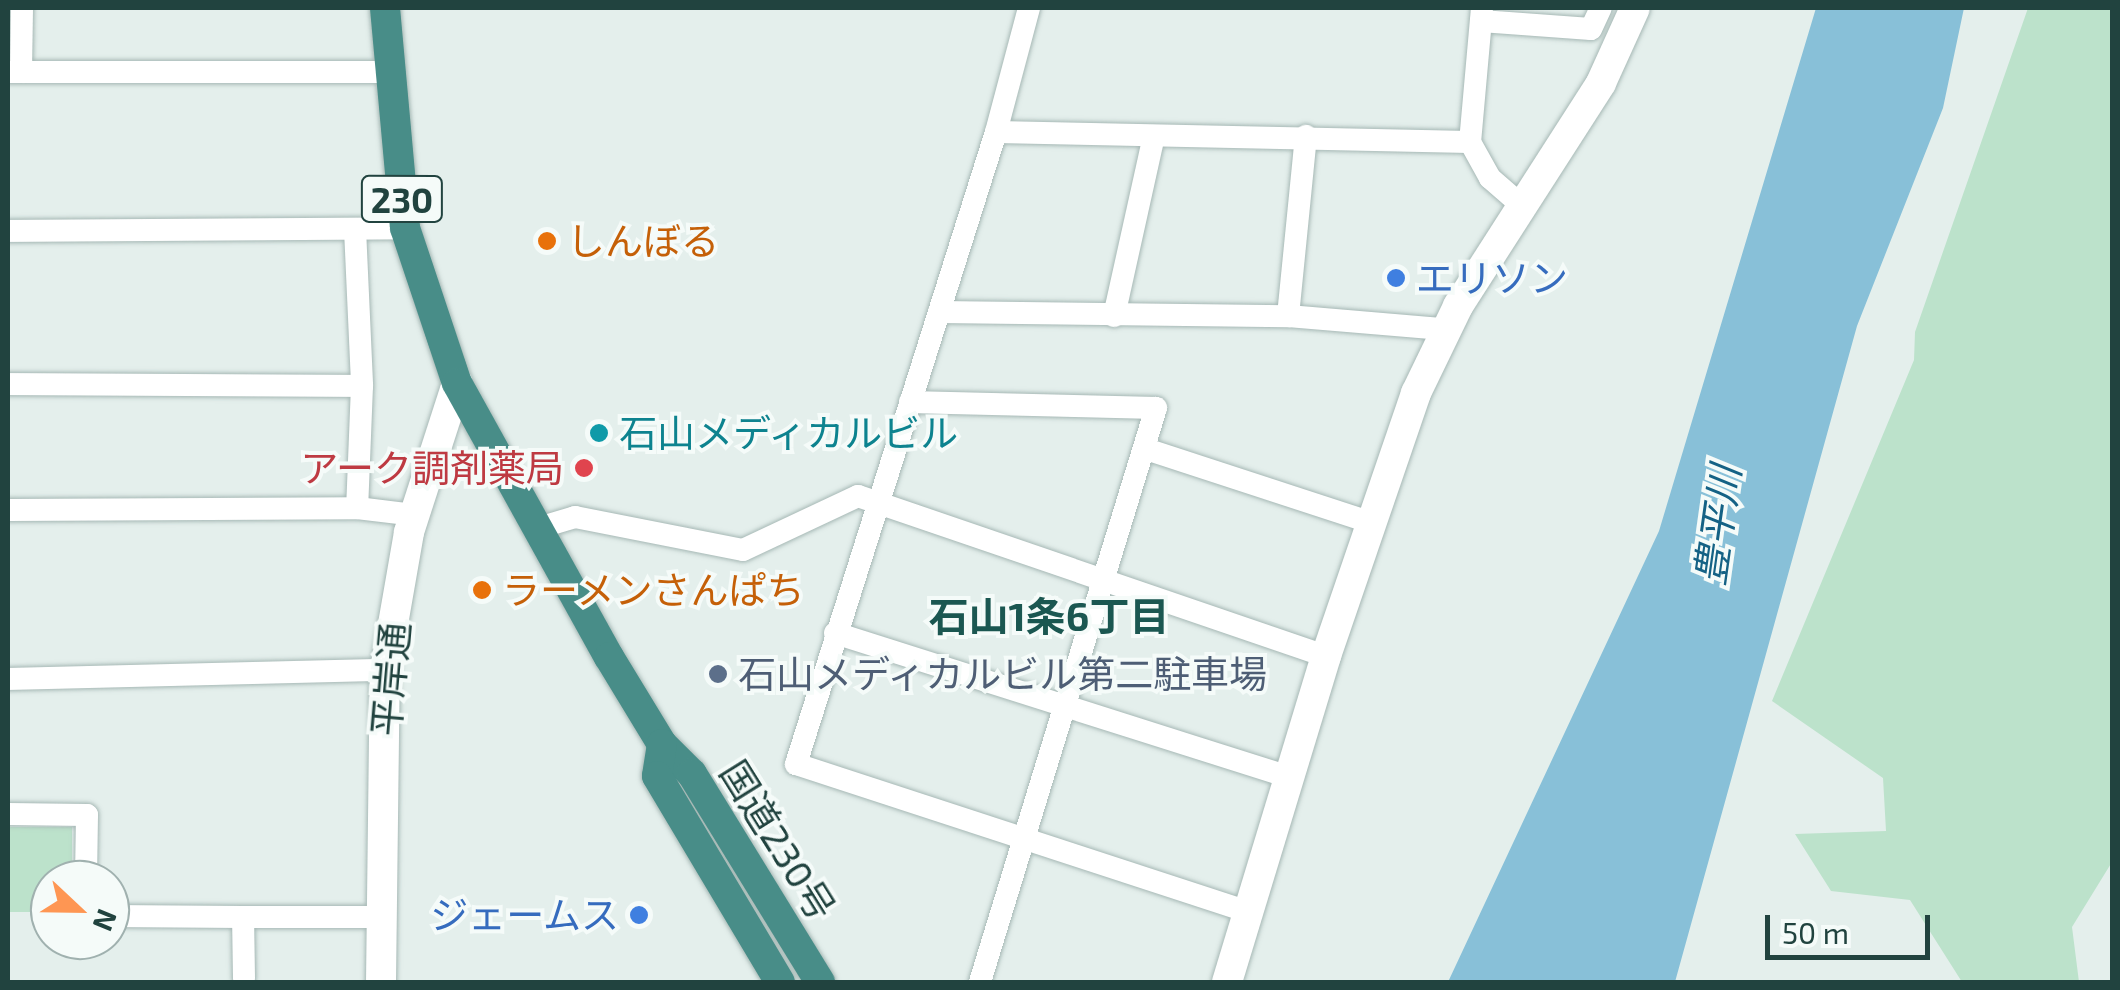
<!DOCTYPE html>
<html>
<head>
<meta charset="utf-8">
<style>
	body { margin:0 }
	#map { position:relative; width:2120px; height:990px; overflow:hidden; background:#e4efec; font-family:"Exo 2","Noto Sans JP",sans-serif }
	div>[style] { position:absolute }
	.green>* { inset:0; background:#bce2cb }
	.water>* { inset:0; background:#88c0d8 }
	.roads { filter:drop-shadow(0 0 2px #a6b8b5) drop-shadow(0 0 2px #a6b8b5) }
	.minor>* { height:22px; margin:-11px; padding:0 11px; transform-origin:11px; border-radius:11px; background:#fff }
	.tertiary>* { height:30px; margin:-15px; padding:0 15px; transform-origin:15px; border-radius:15px; background:#fff }
	.trunk>* { height:30px; margin:-15px; padding:0 15px; transform-origin:15px; border-radius:15px; background:#488d88 }
	.dots>* { width:28px; height:28px; translate:-50% -50%; box-sizing:border-box; border:5px solid #f5fbf9; border-radius:50% }
	span { translate:-50% -50%; white-space:nowrap; text-align:center; line-height:1.15; -webkit-text-stroke:8px #f5fbf9; paint-order:stroke }
	.shield-label span { padding:2px 8px; background:#f5fbf9; border:2px solid; border-radius:8px; -webkit-text-stroke-width:0 }
	.shield-label { font-size:35px; color:#21433f; font-weight:700 }
	.food-label { font-size:38px; color:#c56008 }
	.left { translate:0 -50%; text-align:left }
	.shop-label { font-size:38px; color:#366cbe }
	.right { translate:-100% -50%; text-align:right }
	.culture-label { font-size:38px; color:#0d838f }
	.health-label { font-size:38px; color:#be3a42 }
	.service-label { font-size:38px; color:#4e5e75 }
	.street-label { font-size:38px; color:#21433f }
	.water-label { font-size:40px; color:#156285; font-style:italic }
	.neighbourhood-label { font-size:40px; color:#1b5751; font-weight:700 }
	.frame { position:absolute; inset:0; border:10px solid #21433f; pointer-events:none }
	.north { position:absolute; left:30px; top:860px; width:100px; height:100px; box-sizing:border-box; background:#f5fbf9; border:2px solid #a0b1af; border-radius:50%; rotate:112deg; font-size:28px; font-weight:700; line-height:40px; text-align:center; color:#21433f }
	.north::after { content:''; display:block; margin:auto; width:35px; height:45px; background:#fe9653; clip-path:polygon(50% 0,100% 100%,50% 72%,0 100%) }
	.scale { position:absolute; left:1765px; top:915px; width:165px; height:45px; box-sizing:border-box; border:5px solid #21433f; border-top:0; padding-left:12px; font-size:30px; line-height:35px; white-space:nowrap; color:#21433f; -webkit-text-stroke:8px #f5fbf9; paint-order:stroke }
</style>
</head>
<body>
<div id="map">
	<div class="green">
		<div style="clip-path:polygon(2028px 8px,2112px 8px,2112px 862px,2072px 927px,2079px 982px,1962px 982px,1910px 900px,1831px 891px,1795px 834px,1886px 831px,1883px 778px,1772px 701px,1914px 360px,1915px 332px)"></div>
		<div style="clip-path:polygon(8px 827px,72px 827px,72px 880px,50px 880px,50px 912px,8px 912px)"></div>
	</div>
	<div class="water">
		<div style="clip-path:polygon(1816px 8px,1964px 8px,1943px 108px,1857px 326px,1675px 982px,1448px 982px,1659px 531px)"></div>
	</div>
	<div class="roads">
		<div class="minor">
			<div style="left:1029px;top:8px;width:128px;rotate:104.9deg"></div>
			<div style="left:996px;top:132px;width:663px;rotate:107.56deg"></div>
			<div style="left:796px;top:764px;width:477px;rotate:18.1deg"></div>
			<div style="left:1482px;top:8px;width:135px;rotate:95.1deg"></div>
			<div style="left:1470px;top:142px;width:41px;rotate:60.9deg"></div>
			<div style="left:1490px;top:178px;width:40px;rotate:41deg"></div>
			<div style="left:1481px;top:21px;width:110px;rotate:4.2deg"></div>
			<div style="left:1591px;top:29px;width:23px;rotate:-65deg"></div>
			<div style="left:8px;top:72px;width:380px"></div>
			<div style="left:21px;top:72px;width:64px;rotate:-89.1deg"></div>
			<div style="left:996px;top:132px;width:474px;rotate:1.2deg"></div>
			<div style="left:355px;top:229px;width:157px;rotate:87.4deg"></div>
			<div style="left:362px;top:386px;width:122px;rotate:92.3deg"></div>
			<div style="left:357px;top:508px;width:57px;rotate:7deg"></div>
			<div style="left:8px;top:231px;width:397px;rotate:-0.4deg"></div>
			<div style="left:939px;top:312px;width:349px;rotate:0.7deg"></div>
			<div style="left:1288px;top:316px;width:157px;rotate:4.8deg"></div>
			<div style="left:1114px;top:316px;width:184px;rotate:-77.5deg"></div>
			<div style="left:1288px;top:316px;width:181px;rotate:-84.3deg"></div>
			<div style="left:8px;top:384px;width:354px;rotate:0.3deg"></div>
			<div style="left:910px;top:402px;width:246px;rotate:1.4deg"></div>
			<div style="left:1156px;top:408px;width:600px;rotate:107.05deg"></div>
			<div style="left:1146px;top:449px;width:238px;rotate:18.1deg"></div>
			<div style="left:8px;top:510px;width:349px;rotate:-0.3deg"></div>
			<div style="left:535px;top:529px;width:42px;rotate:-16.7deg"></div>
			<div style="left:575px;top:517px;width:171px;rotate:11.1deg"></div>
			<div style="left:743px;top:550px;width:127px;rotate:-25.2deg"></div>
			<div style="left:858px;top:496px;width:495px;rotate:18.9deg"></div>
			<div style="left:835px;top:633px;width:479px;rotate:17.6deg"></div>
			<div style="left:8px;top:679px;width:377px;rotate:-1.4deg"></div>
			<div style="left:8px;top:814px;width:79px;rotate:0.7deg"></div>
			<div style="left:87px;top:815px;width:65px;rotate:90.9deg"></div>
			<div style="left:110px;top:916px;width:133px;rotate:0.4deg"></div>
			<div style="left:244px;top:978px;width:61px;rotate:-90.9deg"></div>
			<div style="left:243px;top:917px;width:138px"></div>
		</div>
		<div class="tertiary">
			<div style="left:381px;top:982px;width:312px;rotate:-89.3deg"></div>
			<div style="left:385px;top:670px;width:140px;rotate:-80.1deg"></div>
			<div style="left:409px;top:532px;width:157px;rotate:-72.1deg"></div>
			<div style="left:1227px;top:982px;width:341px;rotate:-73.1deg"></div>
			<div style="left:1326px;top:656px;width:278px;rotate:-71.1deg"></div>
			<div style="left:1416px;top:393px;width:97px;rotate:-64.2deg"></div>
			<div style="left:1458px;top:306px;width:265px;rotate:-57.3deg"></div>
			<div style="left:1601px;top:83px;width:82px;rotate:-65.6deg"></div>
		</div>
		<div class="trunk">
			<div style="left:385px;top:8px;width:221px;rotate:84.8deg"></div>
			<div style="left:405px;top:228px;width:163px;rotate:71.5deg"></div>
			<div style="left:457px;top:383px;width:313px;rotate:61deg"></div>
			<div style="left:609px;top:657px;width:102px;rotate:58.7deg"></div>
			<div style="left:662px;top:744px;width:42px;rotate:45deg"></div>
			<div style="left:692px;top:774px;width:244px;rotate:58.4deg"></div>
			<div style="left:662px;top:744px;width:32px;rotate:99deg"></div>
			<div style="left:657px;top:776px;width:240px;rotate:59.2deg"></div>
		</div>
	</div>
	<div class="dots">
		<div style="left:547px;top:241px;background:#e8710a"></div>
		<div style="left:1396px;top:278px;background:#3f7fe0"></div>
		<div style="left:599px;top:433px;background:#0f9aa8"></div>
		<div style="left:584px;top:468px;background:#e0444e"></div>
		<div style="left:482px;top:590px;background:#e8710a"></div>
		<div style="left:718px;top:674px;background:#5c6f8a"></div>
		<div style="left:639px;top:915px;background:#3f7fe0"></div>
	</div>
	<div class="shield-label">
		<span style="left:402px;top:199px">230</span>
	</div>
	<div class="food-label">
		<span class="left" style="left:567px;top:241px">しんぼる</span>
		<span class="left" style="left:502px;top:590px">ラーメンさんぱち</span>
	</div>
	<div class="shop-label">
		<span class="left" style="left:1416px;top:278px">エリソン</span>
		<span class="right" style="left:619px;top:915px">ジェームス</span>
	</div>
	<div class="culture-label">
		<span class="left" style="left:619px;top:433px">石山メディカルビル</span>
	</div>
	<div class="health-label">
		<span class="right" style="left:564px;top:468px">アーク調剤薬局</span>
	</div>
	<div class="service-label">
		<span class="left" style="left:738px;top:674px">石山メディカルビル第二駐車場</span>
	</div>
	<div class="street-label">
		<span style="left:390px;top:679px;rotate:-85deg">平岸通</span>
		<span style="left:778px;top:840px;rotate:58deg">国道230号</span>
	</div>
	<div class="water-label">
		<span style="left:1716px;top:525px;rotate:-82deg">豊平川</span>
	</div>
	<div class="neighbourhood-label">
		<span style="left:1049px;top:615px">石山1条6丁目</span>
	</div>
	<div class="frame"></div>
	<div class="north">N</div>
	<div class="scale">50 m</div>
</div>
</body>
</html>
